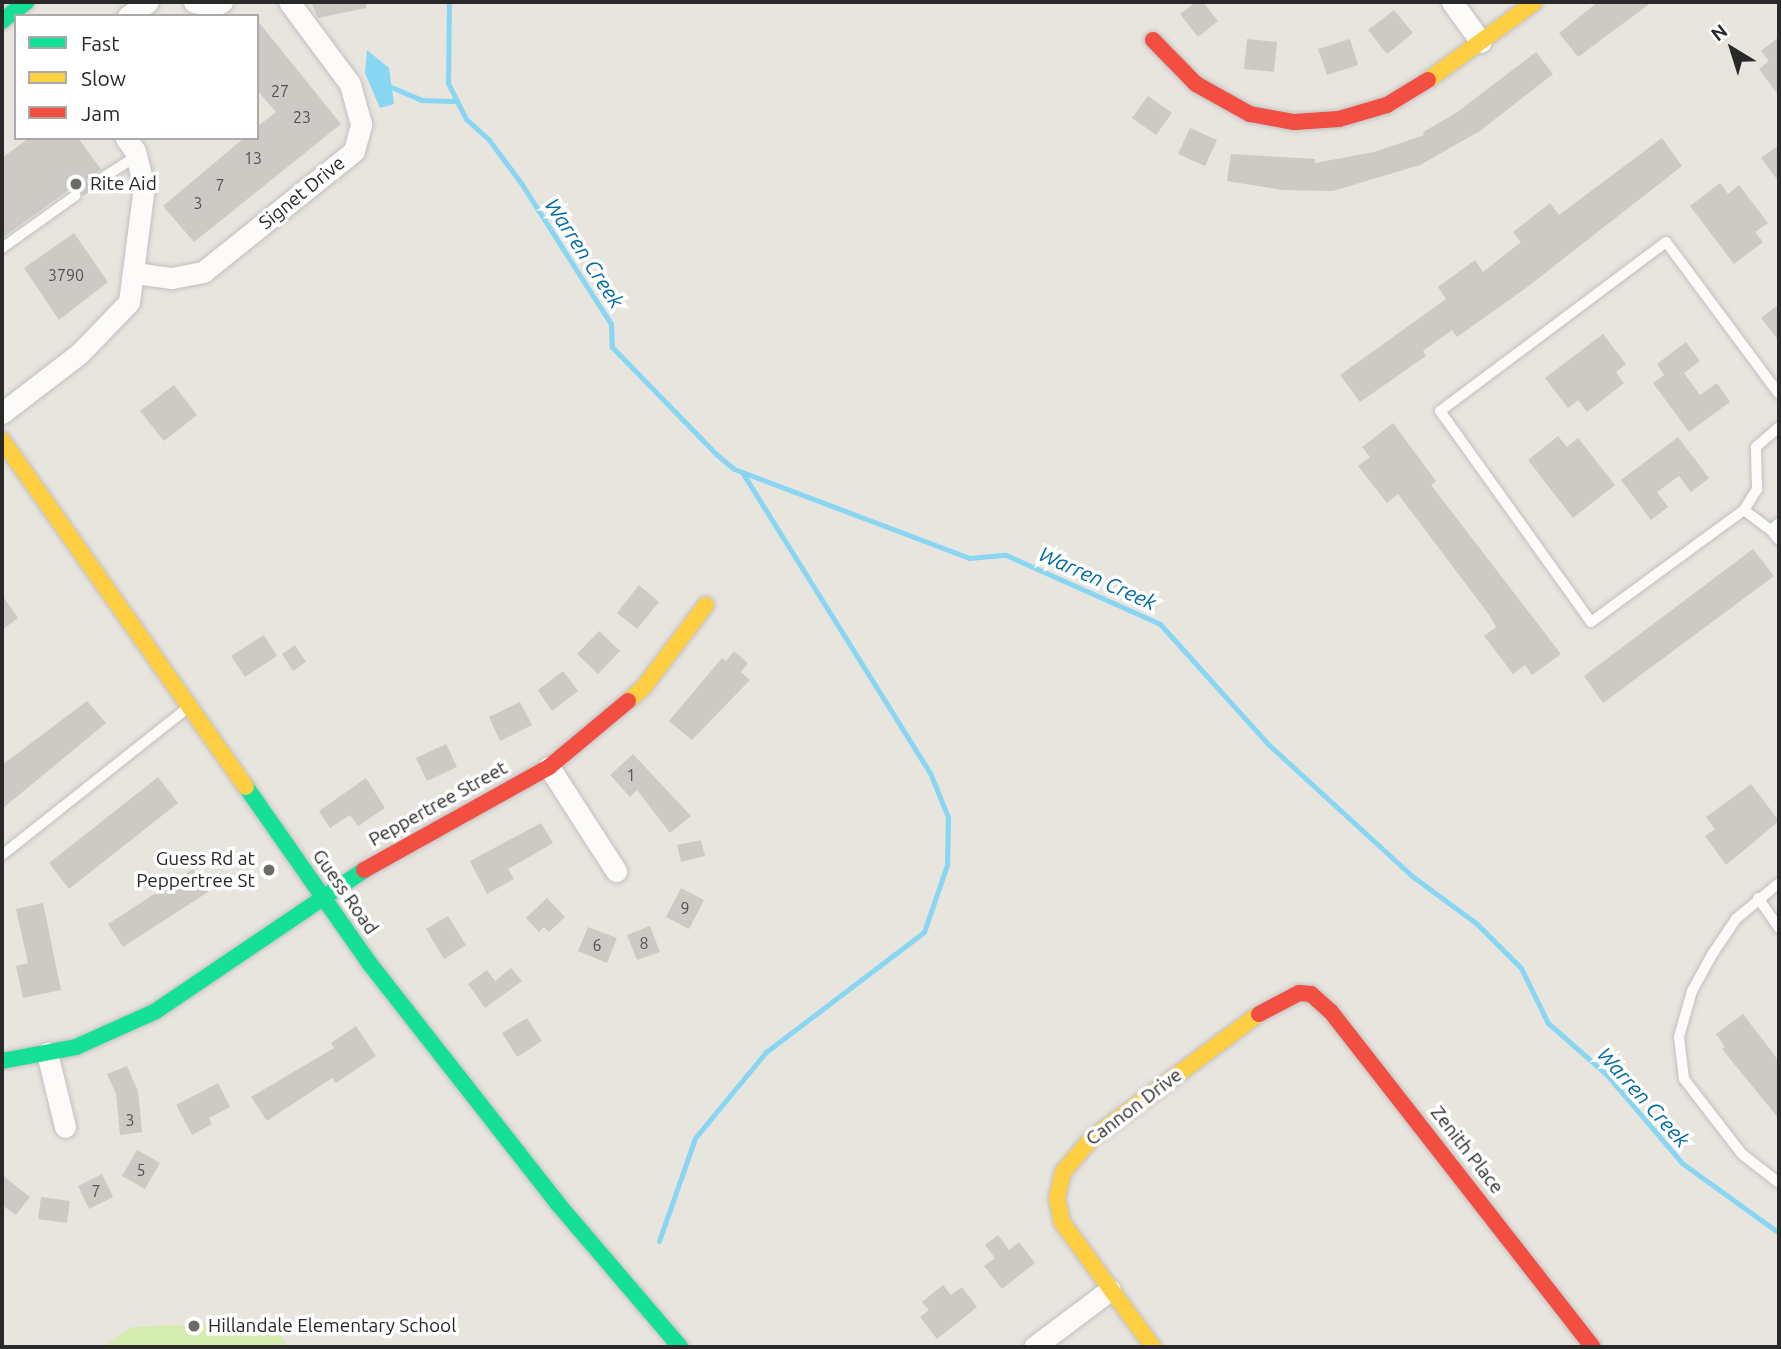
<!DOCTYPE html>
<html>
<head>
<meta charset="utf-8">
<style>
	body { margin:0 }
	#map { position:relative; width:1781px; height:1349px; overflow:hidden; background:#e8e4de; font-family:Ubuntu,sans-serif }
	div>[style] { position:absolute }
	.pitch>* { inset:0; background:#d4ecb0 }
	.water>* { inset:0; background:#89d6f3 }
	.stream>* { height:5px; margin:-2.5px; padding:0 2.5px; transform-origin:2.5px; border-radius:2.5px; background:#89d6f3 }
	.building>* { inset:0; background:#cdcac5 }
	.roads { filter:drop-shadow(0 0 2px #c1c0c0) drop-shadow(0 0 2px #c1c0c0) }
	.lane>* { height:10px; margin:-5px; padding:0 5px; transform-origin:5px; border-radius:5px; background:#fcfbfa }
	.street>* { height:21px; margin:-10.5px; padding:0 10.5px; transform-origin:10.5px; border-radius:10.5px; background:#fcfbfa }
	.fast>* { height:16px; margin:-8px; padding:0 8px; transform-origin:8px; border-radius:8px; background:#16e098 }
	.slow>* { height:16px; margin:-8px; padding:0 8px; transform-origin:8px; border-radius:8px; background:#ffcf43 }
	.jam>* { height:16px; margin:-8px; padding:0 8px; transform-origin:8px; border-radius:8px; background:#f24e42 }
	.dots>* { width:19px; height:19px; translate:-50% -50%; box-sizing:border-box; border:4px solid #fff; border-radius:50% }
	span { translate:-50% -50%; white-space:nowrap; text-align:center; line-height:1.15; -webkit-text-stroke:7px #fff; paint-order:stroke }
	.number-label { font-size:16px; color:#545352 }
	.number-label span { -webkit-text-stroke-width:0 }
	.poi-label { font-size:19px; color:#292929 }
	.left { translate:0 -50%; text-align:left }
	.right { translate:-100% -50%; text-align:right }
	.street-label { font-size:19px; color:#292929 }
	.water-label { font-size:21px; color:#006aa6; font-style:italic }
	.frame { position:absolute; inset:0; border:4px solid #292929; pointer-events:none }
	.legend { position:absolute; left:14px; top:14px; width:245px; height:126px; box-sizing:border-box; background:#fff; border:2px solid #a9a9a9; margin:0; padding:9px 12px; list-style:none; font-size:21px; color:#292929 }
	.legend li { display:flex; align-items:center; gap:14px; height:35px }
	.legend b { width:35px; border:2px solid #a9a9a9 }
	.north { position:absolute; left:1697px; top:14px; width:70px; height:70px; -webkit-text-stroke:5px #fff; paint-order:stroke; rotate:322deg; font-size:19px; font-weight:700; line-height:28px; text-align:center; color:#292929 }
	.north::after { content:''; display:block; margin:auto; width:24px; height:32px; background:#292929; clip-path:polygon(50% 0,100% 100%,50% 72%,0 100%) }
</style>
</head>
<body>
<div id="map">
	<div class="pitch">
		<div style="clip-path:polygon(270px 1321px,288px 1347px,103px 1347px,132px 1327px)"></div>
	</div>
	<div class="water">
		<div style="clip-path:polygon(367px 50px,389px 68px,394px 104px,380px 108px,365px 73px)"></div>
	</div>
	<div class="stream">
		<div style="left:449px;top:2px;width:81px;rotate:90.7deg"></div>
		<div style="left:448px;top:83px;width:40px;rotate:63.4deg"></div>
		<div style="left:466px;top:119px;width:31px;rotate:42deg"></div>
		<div style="left:489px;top:140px;width:54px;rotate:53.3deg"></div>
		<div style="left:521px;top:183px;width:121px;rotate:57.5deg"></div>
		<div style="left:586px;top:285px;width:46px;rotate:57.3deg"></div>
		<div style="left:611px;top:324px;width:23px;rotate:88deg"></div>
		<div style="left:612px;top:347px;width:149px;rotate:45.8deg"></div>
		<div style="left:716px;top:454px;width:23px;rotate:40deg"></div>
		<div style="left:734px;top:469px;width:251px;rotate:20.7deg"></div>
		<div style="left:969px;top:558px;width:37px;rotate:-5deg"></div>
		<div style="left:1006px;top:555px;width:169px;rotate:24.1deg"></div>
		<div style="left:1160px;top:624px;width:161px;rotate:48deg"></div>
		<div style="left:1268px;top:744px;width:195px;rotate:42.5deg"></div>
		<div style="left:1412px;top:876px;width:81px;rotate:36.4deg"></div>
		<div style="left:1477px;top:924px;width:62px;rotate:45deg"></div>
		<div style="left:1521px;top:968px;width:61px;rotate:63.9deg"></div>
		<div style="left:1548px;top:1023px;width:77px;rotate:41.3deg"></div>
		<div style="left:1606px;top:1074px;width:117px;rotate:49.5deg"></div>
		<div style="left:1682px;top:1163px;width:120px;rotate:35.8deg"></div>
		<div style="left:391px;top:87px;width:33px;rotate:23deg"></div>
		<div style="left:421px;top:100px;width:36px;rotate:2deg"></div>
		<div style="left:659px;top:1241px;width:109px;rotate:-70.7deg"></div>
		<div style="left:695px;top:1138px;width:112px;rotate:-50.5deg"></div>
		<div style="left:766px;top:1052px;width:198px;rotate:-37.2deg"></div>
		<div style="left:924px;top:932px;width:71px;rotate:-71.1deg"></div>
		<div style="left:947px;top:865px;width:48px;rotate:-88.8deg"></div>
		<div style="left:948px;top:817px;width:48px;rotate:-112.2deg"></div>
		<div style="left:930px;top:773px;width:355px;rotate:-122deg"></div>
	</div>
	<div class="building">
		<div style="clip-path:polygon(311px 2px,366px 2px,366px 8px,318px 18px)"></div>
		<div style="clip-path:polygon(1196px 2px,1203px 2px,1218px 21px,1198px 37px,1180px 14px)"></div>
		<div style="clip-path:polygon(1598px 2px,1652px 2px,1578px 57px,1559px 33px)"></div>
		<div style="clip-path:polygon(1394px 10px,1413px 33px,1387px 54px,1368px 30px)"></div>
		<div style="clip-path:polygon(257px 20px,341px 124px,194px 242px,163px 206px,244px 138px,257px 138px,257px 127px,276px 112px,257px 90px)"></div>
		<div style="clip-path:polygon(1779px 37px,1779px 96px,1759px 69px,1769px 61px,1761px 51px)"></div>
		<div style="clip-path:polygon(1247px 39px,1277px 42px,1274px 72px,1244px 69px)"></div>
		<div style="clip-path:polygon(1350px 39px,1358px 65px,1327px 75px,1318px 49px)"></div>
		<div style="clip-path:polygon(1536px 52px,1553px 74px,1480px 131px,1420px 165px,1333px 191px,1282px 190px,1227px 181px,1231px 154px,1315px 159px,1315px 163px,1374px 152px,1424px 135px,1423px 132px,1456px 113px)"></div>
		<div style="clip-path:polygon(1148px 96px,1172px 113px,1156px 135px,1132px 118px)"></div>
		<div style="clip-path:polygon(1190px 128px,1217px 140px,1205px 166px,1178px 154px)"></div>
		<div style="clip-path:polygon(29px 138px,78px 138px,101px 169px,86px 180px,90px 191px,83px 196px,79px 189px,70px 189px,2px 238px,2px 158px)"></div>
		<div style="clip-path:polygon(1662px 138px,1682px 166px,1526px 288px,1457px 337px,1452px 330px,1423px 351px,1426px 356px,1360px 402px,1340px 375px,1446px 299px,1438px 287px,1475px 260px,1483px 272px,1521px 242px,1513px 232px,1550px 203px,1559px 215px)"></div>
		<div style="clip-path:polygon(1779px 145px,1779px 182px,1761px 158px)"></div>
		<div style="clip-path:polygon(1720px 183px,1728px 194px,1739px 185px,1768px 223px,1755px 232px,1763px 242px,1734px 264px,1690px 206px)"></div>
		<div style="clip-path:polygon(74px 233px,108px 282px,59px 320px,24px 268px)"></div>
		<div style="clip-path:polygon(1779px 304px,1779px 341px,1761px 318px)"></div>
		<div style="clip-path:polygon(1603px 334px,1626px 364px,1616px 372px,1624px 383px,1587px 412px,1578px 400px,1568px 408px,1545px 378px)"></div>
		<div style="clip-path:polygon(1686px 342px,1700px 361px,1684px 373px,1700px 395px,1717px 383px,1730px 402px,1689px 432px,1653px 383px,1664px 375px,1657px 364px)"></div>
		<div style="clip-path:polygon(174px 385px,197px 415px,164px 441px,140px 411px)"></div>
		<div style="clip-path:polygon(1393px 423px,1436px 481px,1431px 485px,1561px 654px,1532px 675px,1525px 665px,1513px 674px,1484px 636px,1496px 627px,1490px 616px,1398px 494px,1387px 503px,1358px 466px,1370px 457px,1362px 447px)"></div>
		<div style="clip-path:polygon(1558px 436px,1567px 447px,1578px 438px,1615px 485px,1573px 518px,1528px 460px)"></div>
		<div style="clip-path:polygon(1678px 437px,1709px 478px,1691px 492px,1679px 476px,1657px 492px,1668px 507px,1651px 520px,1621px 480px)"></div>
		<div style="clip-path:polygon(1753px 549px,1774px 576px,1603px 703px,1584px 676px)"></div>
		<div style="clip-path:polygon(639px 585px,659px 602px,637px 629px,617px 613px)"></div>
		<div style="clip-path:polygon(2px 595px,18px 618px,2px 630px)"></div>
		<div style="clip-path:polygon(599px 631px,620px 651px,598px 674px,577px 654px)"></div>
		<div style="clip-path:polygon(264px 635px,277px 656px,245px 677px,231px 656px)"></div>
		<div style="clip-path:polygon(295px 645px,306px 662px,293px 671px,282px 654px)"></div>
		<div style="clip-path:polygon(734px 651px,748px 663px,741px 672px,750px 680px,692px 740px,669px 721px,722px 658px,726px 661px)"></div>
		<div style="clip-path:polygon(563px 671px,578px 691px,552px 711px,538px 690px)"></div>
		<div style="clip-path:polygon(87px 701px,106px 723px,2px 809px,2px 765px)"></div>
		<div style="clip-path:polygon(520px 702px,532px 725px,500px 741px,489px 717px)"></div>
		<div style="clip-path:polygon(446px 744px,457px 767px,427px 781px,416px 758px)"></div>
		<div style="clip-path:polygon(633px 754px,691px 816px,670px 833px,637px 790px,630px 797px,610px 775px)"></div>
		<div style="clip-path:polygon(158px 777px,178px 803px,69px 889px,49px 863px)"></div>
		<div style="clip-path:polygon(366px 778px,385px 808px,358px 826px,350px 815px,330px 828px,319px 811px)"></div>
		<div style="clip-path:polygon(1751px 784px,1779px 821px,1726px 865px,1705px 836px,1715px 829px,1706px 817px)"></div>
		<div style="clip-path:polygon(541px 823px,553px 843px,508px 869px,514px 879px,487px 894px,470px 861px)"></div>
		<div style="clip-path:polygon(701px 840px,705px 856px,681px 862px,677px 845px)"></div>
		<div style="clip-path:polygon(193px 869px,208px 892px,123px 947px,108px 924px)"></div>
		<div style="clip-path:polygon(681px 888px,704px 900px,689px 929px,666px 917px)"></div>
		<div style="clip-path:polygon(547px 898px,565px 917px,549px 932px,544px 927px,539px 932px,526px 918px)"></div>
		<div style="clip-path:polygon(43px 903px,61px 990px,23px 998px,16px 966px,28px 963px,16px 909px)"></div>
		<div style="clip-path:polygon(448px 916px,466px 945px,444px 959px,426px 929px)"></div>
		<div style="clip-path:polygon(650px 926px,660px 952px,637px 960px,627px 935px)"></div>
		<div style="clip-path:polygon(588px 927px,617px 938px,607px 963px,578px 951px)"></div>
		<div style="clip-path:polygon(511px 968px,522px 981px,485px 1008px,468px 984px,487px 970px,495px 981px)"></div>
		<div style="clip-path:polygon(1743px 1014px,1779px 1061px,1779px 1119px,1722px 1049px,1725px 1047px,1716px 1034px)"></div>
		<div style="clip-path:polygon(527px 1018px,542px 1041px,517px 1057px,502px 1033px)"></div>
		<div style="clip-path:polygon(356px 1026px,376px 1056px,336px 1083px,332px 1078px,267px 1121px,251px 1097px,334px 1048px,331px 1043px)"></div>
		<div style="clip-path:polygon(127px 1066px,138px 1091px,142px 1132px,120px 1135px,116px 1094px,107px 1074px)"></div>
		<div style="clip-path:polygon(218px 1083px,230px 1107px,209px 1118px,212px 1124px,192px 1135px,176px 1105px)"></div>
		<div style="clip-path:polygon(137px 1150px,160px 1163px,145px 1189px,122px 1176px)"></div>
		<div style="clip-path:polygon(102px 1174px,113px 1197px,89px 1209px,78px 1186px)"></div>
		<div style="clip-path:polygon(2px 1175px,30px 1197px,16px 1215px,2px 1205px)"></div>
		<div style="clip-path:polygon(41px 1197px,70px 1201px,67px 1223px,38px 1219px)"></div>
		<div style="clip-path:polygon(998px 1235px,1009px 1250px,1019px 1242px,1035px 1263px,1002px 1289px,984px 1266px,995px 1258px,985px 1245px)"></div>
		<div style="clip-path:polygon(943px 1285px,951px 1295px,962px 1287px,977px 1307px,937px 1339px,920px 1317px,929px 1310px,922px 1302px)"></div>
	</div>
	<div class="roads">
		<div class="lane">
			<div style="left:93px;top:184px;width:52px;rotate:-32.5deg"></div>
			<div style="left:2px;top:248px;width:90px;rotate:-35.5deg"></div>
			<div style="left:1779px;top:394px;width:189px;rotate:-126.6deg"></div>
			<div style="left:1666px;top:242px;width:282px;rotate:143.2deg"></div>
			<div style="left:1440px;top:411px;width:259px;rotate:54.4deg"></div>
			<div style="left:1591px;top:622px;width:190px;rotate:-36.2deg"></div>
			<div style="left:1744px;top:510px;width:25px;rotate:-58deg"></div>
			<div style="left:1757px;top:489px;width:42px;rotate:-91.4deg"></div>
			<div style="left:1756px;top:447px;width:30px;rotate:-41deg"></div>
			<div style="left:1744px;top:510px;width:34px;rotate:37deg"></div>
			<div style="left:1779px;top:523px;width:11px;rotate:139deg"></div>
			<div style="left:1771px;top:530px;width:13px;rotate:51deg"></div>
			<div style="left:2px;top:855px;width:238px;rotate:-38.4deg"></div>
			<div style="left:1779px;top:883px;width:56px;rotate:140.1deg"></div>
			<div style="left:1736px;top:919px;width:41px;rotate:124.1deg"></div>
			<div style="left:1713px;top:953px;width:43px;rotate:118.9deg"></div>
			<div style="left:1692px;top:991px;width:48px;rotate:105.8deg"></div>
			<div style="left:1679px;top:1037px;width:42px;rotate:83.2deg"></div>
			<div style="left:1684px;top:1079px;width:95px;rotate:52.3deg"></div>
			<div style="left:1742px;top:1154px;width:47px;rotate:38.1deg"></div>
			<div style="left:1758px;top:898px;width:37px;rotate:55deg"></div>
		</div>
		<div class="street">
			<div style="left:194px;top:2px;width:20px;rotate:11deg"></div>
			<div style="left:214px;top:6px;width:9px;rotate:-27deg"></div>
			<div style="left:1452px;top:2px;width:49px;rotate:54.1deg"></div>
			<div style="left:128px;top:16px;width:24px;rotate:-35deg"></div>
			<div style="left:135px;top:273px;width:37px;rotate:8deg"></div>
			<div style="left:172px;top:278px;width:32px;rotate:-11deg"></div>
			<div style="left:203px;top:272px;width:193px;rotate:-38.7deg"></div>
			<div style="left:354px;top:151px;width:28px;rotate:-75deg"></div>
			<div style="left:361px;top:124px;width:41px;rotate:-105.4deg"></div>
			<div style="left:350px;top:84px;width:102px;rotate:-126.6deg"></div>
			<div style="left:2px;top:413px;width:97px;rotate:-37.5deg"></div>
			<div style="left:79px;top:354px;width:72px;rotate:-46.1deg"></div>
			<div style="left:129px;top:302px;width:116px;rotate:-82.6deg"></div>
			<div style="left:144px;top:187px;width:37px;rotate:-104deg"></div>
			<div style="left:135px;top:151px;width:16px;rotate:-125deg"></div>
			<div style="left:549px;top:767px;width:124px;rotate:57.2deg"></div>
			<div style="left:47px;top:1053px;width:76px;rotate:76.3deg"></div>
			<div style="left:1034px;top:1347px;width:95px;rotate:-36.9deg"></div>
		</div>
		<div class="fast">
			<div style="left:2px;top:21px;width:31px;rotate:-38deg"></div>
			<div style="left:246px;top:787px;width:216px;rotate:55deg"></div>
			<div style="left:370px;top:964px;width:305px;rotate:51.9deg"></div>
			<div style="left:558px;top:1204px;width:188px;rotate:49.5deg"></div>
			<div style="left:2px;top:1061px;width:75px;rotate:-10.7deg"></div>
			<div style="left:76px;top:1047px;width:88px;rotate:-24.2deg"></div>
			<div style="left:156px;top:1011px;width:251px;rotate:-34.1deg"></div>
		</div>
		<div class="slow">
			<div style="left:1428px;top:80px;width:132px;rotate:-36.1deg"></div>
			<div style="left:2px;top:440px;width:424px;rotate:54.9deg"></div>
			<div style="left:628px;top:701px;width:20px;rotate:-41deg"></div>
			<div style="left:643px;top:688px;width:104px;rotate:-52.8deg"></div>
			<div style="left:1153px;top:1347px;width:155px;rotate:-126.1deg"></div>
			<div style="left:1062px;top:1222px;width:25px;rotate:-102deg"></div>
			<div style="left:1057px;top:1198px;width:27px;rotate:-77deg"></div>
			<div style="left:1063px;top:1172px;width:43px;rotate:-49.7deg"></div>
			<div style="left:1091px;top:1139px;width:209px;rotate:-36.7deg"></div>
		</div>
		<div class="jam">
			<div style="left:1153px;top:40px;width:62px;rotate:45.7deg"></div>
			<div style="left:1196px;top:84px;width:62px;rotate:29.1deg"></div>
			<div style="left:1250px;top:114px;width:45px;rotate:10.3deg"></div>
			<div style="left:1294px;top:122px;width:45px;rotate:-3.8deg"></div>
			<div style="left:1339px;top:119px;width:50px;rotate:-16.3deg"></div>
			<div style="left:1387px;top:105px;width:48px;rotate:-31.4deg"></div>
			<div style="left:364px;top:870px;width:212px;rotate:-29.1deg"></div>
			<div style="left:549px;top:767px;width:103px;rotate:-39.9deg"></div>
			<div style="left:1259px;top:1014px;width:45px;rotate:-27.7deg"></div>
			<div style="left:1299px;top:993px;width:12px;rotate:5deg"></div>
			<div style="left:1311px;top:994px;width:27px;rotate:42deg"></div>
			<div style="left:1331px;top:1012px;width:425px;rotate:52deg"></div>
		</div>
	</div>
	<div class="dots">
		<div style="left:76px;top:184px;background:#6c6a68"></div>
		<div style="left:269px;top:870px;background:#6c6a68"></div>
		<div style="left:194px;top:1326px;background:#6c6a68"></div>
	</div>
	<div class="number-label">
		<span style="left:280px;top:91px">27</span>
		<span style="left:302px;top:117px">23</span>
		<span style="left:253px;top:158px">13</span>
		<span style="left:220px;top:185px">7</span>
		<span style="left:198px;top:203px">3</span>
		<span style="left:66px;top:275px">3790</span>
		<span style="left:631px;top:775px">1</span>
		<span style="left:685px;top:908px">9</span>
		<span style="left:644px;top:943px">8</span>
		<span style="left:597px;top:945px">6</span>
		<span style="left:130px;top:1120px">3</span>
		<span style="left:141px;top:1170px">5</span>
		<span style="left:96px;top:1191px">7</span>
	</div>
	<div class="poi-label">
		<span class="left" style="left:90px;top:184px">Rite Aid</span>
		<span class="right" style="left:255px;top:870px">Guess Rd at<br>Peppertree St</span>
		<span class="left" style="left:208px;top:1326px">Hillandale Elementary School</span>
	</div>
	<div class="street-label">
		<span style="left:302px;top:193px;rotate:-39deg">Signet Drive</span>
		<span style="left:438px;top:804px;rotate:-29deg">Peppertree Street</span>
		<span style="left:345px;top:892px;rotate:55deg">Guess Road</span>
		<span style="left:1134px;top:1107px;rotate:-37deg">Cannon Drive</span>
		<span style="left:1467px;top:1150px;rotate:52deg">Zenith Place</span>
	</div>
	<div class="water-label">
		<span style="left:585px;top:253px;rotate:57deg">Warren Creek</span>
		<span style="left:1098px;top:578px;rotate:24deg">Warren Creek</span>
		<span style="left:1644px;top:1097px;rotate:48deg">Warren Creek</span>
	</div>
	<div class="frame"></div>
	<ul class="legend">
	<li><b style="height:9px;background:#16e098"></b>Fast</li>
	<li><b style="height:9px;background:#ffcf43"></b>Slow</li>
	<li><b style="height:9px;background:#f24e42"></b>Jam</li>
	</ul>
	<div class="north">N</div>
</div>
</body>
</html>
